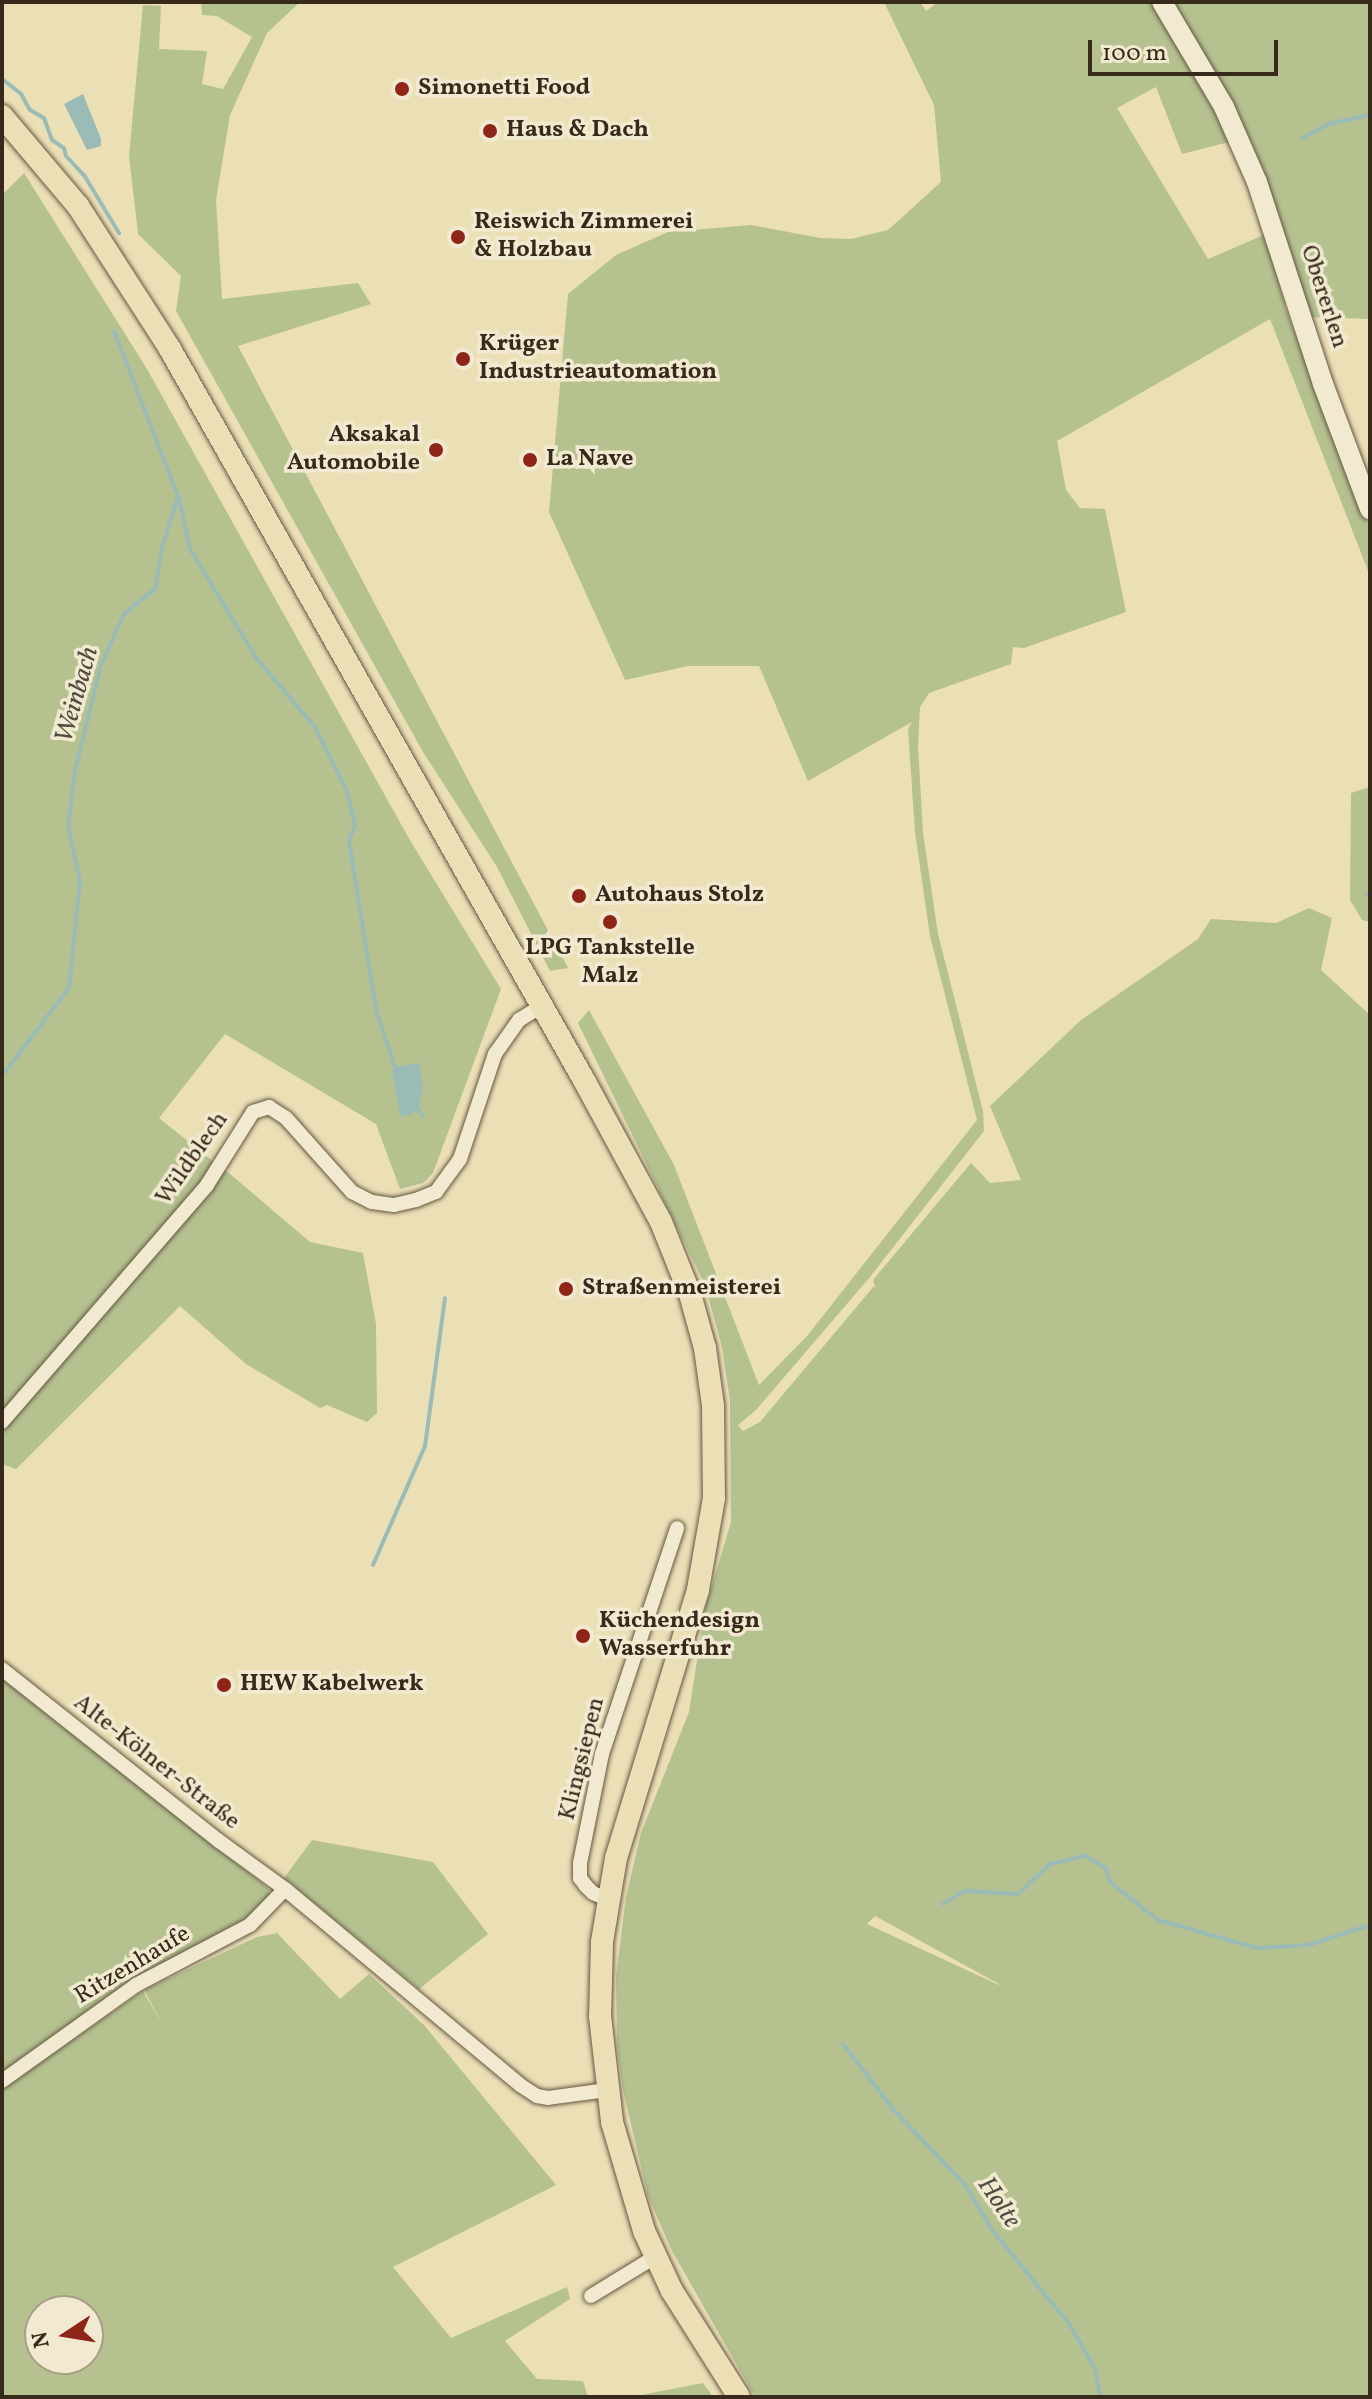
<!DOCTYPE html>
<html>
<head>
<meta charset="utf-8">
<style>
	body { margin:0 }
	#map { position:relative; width:1372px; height:2399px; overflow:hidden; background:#ebdfb6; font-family:Vollkorn,serif }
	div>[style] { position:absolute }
	.green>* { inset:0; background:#b5c290 }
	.water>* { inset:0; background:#9bbbb7 }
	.stream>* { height:4px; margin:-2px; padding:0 2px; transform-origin:2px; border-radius:2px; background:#9bbbb7 }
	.roads { filter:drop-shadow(0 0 2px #655741) drop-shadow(0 0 2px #655741) }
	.minor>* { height:14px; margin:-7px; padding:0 7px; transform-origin:7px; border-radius:7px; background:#f2ead0 }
	.secondary>* { height:20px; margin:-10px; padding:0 10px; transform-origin:10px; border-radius:10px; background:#f2ead0 }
	.primary>* { height:22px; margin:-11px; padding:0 11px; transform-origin:11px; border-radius:11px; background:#ebdfb6 }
	.dots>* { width:22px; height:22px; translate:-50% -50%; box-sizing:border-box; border:4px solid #f2ead0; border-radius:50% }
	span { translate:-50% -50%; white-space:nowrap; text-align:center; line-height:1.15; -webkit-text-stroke:7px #f2ead0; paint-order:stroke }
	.poi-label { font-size:24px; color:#382a1a; font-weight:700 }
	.left { translate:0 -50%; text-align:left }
	.right { translate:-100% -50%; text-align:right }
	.street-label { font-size:24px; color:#382a1a }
	.water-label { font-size:26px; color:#514e41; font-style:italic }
	.frame { position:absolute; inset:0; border:4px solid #382a1a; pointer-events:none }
	.north { position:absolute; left:24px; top:2295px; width:80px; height:80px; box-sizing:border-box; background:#f2ead0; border:2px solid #a89d87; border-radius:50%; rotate:258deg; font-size:22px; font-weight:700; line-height:32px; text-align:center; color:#382a1a }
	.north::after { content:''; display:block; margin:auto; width:28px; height:36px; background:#8f2418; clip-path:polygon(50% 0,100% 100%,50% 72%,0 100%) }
	.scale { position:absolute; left:1088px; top:40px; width:190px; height:36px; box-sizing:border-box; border:4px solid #382a1a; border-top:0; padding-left:10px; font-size:24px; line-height:28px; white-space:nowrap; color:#382a1a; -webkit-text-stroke:6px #f2ead0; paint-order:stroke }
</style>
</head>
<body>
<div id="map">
	<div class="green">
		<div style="clip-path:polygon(201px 2px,300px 2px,267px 33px,230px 115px,216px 200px,222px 299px,358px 283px,371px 304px,238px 346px,568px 968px,550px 971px,497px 867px,423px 752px,176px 311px,181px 276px,138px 234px,129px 156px,143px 5px,161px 6px,159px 49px,207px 51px,202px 84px,223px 89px,252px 37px,217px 16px,202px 15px)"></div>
		<div style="clip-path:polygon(evenodd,884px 2px,920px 2px,926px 11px,938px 2px,1151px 2px,1233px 141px,1182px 154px,1156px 87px,1117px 108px,1208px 259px,1266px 234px,1286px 310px,1370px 529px,1370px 576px,1270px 319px,1057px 441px,1066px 490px,1080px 508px,1105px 509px,1126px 612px,1024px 648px,1013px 647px,1011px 664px,929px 693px,920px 707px,918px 747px,923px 833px,938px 934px,983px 1111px,984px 1131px,870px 1277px,756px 1410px,738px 1425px,743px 1431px,760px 1422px,874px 1286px,876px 1289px,873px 1280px,971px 1163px,990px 1183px,1021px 1180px,990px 1106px,1081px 1020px,1198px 939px,1211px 919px,1276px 923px,1309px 908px,1332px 918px,1321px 970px,1370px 1015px,1370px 2397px,755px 2397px,672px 2251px,648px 2196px,623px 2090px,617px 2044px,616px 1976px,626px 1897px,641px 1833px,689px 1712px,705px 1609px,731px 1522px,730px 1401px,722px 1347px,705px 1285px,578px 1023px,589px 1010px,674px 1165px,759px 1385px,807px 1336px,977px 1120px,930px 936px,915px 832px,908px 729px,912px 722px,808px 781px,759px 666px,688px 666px,625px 680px,549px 512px,568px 294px,616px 255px,668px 232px,751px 225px,820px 238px,851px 239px,888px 230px,941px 182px,934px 105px,884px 2px,875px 1916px,999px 1984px,999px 1985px,867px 1924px,875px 1916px)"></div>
		<div style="clip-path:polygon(1172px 2px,1370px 2px,1370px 319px,1311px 317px)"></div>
		<div style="clip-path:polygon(24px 173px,147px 369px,411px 842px,501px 989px,433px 1173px,423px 1183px,400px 1189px,376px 1124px,225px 1034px,159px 1118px,214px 1162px,195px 1190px,2px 1416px,2px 195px)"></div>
		<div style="clip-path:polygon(1370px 787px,1370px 922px,1362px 920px,1350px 900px,1351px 793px)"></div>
		<div style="clip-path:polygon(223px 1168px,310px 1242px,363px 1253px,376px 1324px,377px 1413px,367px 1422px,327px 1405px,320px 1408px,246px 1364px,180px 1306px,16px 1469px,2px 1464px,2px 1431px,187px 1219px)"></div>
		<div style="clip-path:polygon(2px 1679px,267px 1887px,271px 1897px,246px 1921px,2px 2074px)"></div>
		<div style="clip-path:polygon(312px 1840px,433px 1862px,488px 1934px,419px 1989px,284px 1878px)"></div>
		<div style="clip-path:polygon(evenodd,277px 1933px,340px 1999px,369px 1974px,424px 2025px,556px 2185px,393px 2267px,451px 2338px,567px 2287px,570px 2299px,505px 2341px,537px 2379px,583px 2381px,588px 2397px,2px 2397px,2px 2089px,143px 1991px,163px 2026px,144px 1990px,257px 1937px,277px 1933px,40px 2311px,88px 2311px,88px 2359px,40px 2359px,40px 2311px)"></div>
		<div style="clip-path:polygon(703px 2383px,713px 2397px,631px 2397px)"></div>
	</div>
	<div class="water">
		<div style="clip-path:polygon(83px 94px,101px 139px,101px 146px,87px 150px,64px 104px)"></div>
		<div style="clip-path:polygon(419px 1063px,423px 1089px,418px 1109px,410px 1115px,400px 1116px,392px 1072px,394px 1067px)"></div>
	</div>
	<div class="stream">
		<div style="left:2px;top:79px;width:24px;rotate:38deg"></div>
		<div style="left:21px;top:94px;width:18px;rotate:61deg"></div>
		<div style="left:30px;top:110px;width:16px;rotate:30deg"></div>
		<div style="left:44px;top:118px;width:23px;rotate:70deg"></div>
		<div style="left:52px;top:140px;width:14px;rotate:34deg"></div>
		<div style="left:64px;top:148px;width:8px;rotate:76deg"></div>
		<div style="left:66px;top:156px;width:26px;rotate:47deg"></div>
		<div style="left:84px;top:175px;width:68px;rotate:58.9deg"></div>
		<div style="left:1303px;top:138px;width:29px;rotate:-29deg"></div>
		<div style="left:1328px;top:124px;width:43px;rotate:-12.1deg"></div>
		<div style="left:179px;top:499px;width:51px;rotate:77.6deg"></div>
		<div style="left:190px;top:549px;width:129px;rotate:58.7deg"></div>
		<div style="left:257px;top:659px;width:89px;rotate:49.5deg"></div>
		<div style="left:315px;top:727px;width:72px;rotate:63.4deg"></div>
		<div style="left:347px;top:791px;width:35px;rotate:77deg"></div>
		<div style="left:355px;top:825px;width:17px;rotate:111deg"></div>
		<div style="left:349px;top:841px;width:171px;rotate:80.9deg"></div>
		<div style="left:376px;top:1010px;width:63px;rotate:71.6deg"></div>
		<div style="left:1367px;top:895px;width:4px;rotate:-34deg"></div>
		<div style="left:2px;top:1076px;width:111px;rotate:-52.7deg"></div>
		<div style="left:69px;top:988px;width:108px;rotate:-84.1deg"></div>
		<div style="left:80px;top:881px;width:56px;rotate:-102.3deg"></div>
		<div style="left:68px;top:826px;width:55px;rotate:-82.7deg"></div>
		<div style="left:75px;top:771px;width:109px;rotate:-76.2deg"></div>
		<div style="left:101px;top:665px;width:56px;rotate:-65.7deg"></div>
		<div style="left:124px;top:614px;width:40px;rotate:-39deg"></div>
		<div style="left:155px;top:589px;width:42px;rotate:-80.3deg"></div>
		<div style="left:162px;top:548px;width:54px;rotate:-72.9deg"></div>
		<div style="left:178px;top:496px;width:177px;rotate:-111.2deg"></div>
		<div style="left:416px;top:1105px;width:13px;rotate:58deg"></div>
		<div style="left:373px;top:1565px;width:130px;rotate:-66.4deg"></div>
		<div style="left:425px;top:1446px;width:149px;rotate:-82.3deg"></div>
		<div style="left:943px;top:1904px;width:26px;rotate:-31deg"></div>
		<div style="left:965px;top:1891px;width:53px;rotate:3.2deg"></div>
		<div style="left:1018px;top:1894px;width:44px;rotate:-43.2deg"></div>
		<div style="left:1050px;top:1864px;width:36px;rotate:-13deg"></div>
		<div style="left:1085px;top:1856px;width:24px;rotate:30deg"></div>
		<div style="left:1106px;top:1868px;width:15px;rotate:74deg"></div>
		<div style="left:1110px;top:1882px;width:61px;rotate:38.4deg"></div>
		<div style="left:1158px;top:1920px;width:103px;rotate:15.8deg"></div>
		<div style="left:1257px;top:1948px;width:52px;rotate:-3.3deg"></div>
		<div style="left:1309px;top:1945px;width:64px;rotate:-18.2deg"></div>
		<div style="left:843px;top:2044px;width:82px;rotate:52.4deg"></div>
		<div style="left:893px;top:2109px;width:106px;rotate:46.5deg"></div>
		<div style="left:966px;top:2186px;width:51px;rotate:59.4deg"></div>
		<div style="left:992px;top:2230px;width:123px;rotate:50.6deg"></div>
		<div style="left:1070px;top:2325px;width:51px;rotate:60.4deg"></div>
		<div style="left:1095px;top:2369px;width:28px;rotate:80deg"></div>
	</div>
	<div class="roads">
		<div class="minor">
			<div style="left:2px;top:1422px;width:313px;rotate:-49.1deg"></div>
			<div style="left:207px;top:1185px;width:86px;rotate:-57.8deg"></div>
			<div style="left:253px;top:1112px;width:17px;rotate:-17deg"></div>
			<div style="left:269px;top:1107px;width:20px;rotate:33deg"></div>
			<div style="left:286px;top:1118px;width:99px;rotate:48.3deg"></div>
			<div style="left:352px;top:1192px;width:22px;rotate:27deg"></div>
			<div style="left:372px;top:1202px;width:22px;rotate:8deg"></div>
			<div style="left:394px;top:1205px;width:23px;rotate:-13deg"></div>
			<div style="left:416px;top:1200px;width:22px;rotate:-22deg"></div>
			<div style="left:436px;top:1192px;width:41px;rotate:-54deg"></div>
			<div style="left:460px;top:1159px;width:111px;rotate:-71.6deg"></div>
			<div style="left:495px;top:1054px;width:42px;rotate:-54.8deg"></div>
			<div style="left:519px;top:1020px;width:26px;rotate:-32deg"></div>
			<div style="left:2px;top:1669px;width:277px;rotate:38.4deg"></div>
			<div style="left:219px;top:1841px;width:82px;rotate:36deg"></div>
			<div style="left:285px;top:1889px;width:306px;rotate:39.8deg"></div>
			<div style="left:520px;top:2085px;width:20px;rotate:33deg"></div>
			<div style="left:537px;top:2096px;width:11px;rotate:10deg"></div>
			<div style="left:548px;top:2098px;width:60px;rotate:-7.7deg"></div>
			<div style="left:607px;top:1899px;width:15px;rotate:-157deg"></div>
			<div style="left:593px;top:1893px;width:10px;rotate:-135deg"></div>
			<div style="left:586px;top:1886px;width:10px;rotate:-127deg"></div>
			<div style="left:580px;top:1878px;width:15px;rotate:-90deg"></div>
			<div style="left:580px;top:1863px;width:111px;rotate:-78.6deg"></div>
			<div style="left:602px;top:1754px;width:238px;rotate:-71.6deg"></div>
			<div style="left:2px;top:2081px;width:165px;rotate:-35.6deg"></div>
			<div style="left:136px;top:1985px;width:129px;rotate:-27.8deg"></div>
			<div style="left:250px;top:1925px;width:50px;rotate:-45.8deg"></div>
			<div style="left:591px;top:2296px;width:75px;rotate:-31.4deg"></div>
		</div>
		<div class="secondary">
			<div style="left:1162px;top:2px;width:122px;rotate:59.4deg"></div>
			<div style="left:1224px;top:107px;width:82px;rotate:66.3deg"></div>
			<div style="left:1257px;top:182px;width:213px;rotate:71.9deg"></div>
			<div style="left:1323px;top:384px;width:134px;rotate:69.4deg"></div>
		</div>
		<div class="primary">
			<div style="left:2px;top:116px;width:118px;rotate:49.8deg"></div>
			<div style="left:78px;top:206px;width:170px;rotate:57.2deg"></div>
			<div style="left:170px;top:349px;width:842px;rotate:60.48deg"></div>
			<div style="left:585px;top:1082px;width:159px;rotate:61.5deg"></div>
			<div style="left:661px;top:1222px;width:78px;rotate:68.1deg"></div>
			<div style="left:690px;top:1294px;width:56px;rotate:74.5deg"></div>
			<div style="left:705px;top:1348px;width:59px;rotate:82.1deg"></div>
			<div style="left:713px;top:1406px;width:92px;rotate:89.4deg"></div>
			<div style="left:714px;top:1498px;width:93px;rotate:99.9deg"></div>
			<div style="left:698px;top:1590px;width:280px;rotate:107deg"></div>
			<div style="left:616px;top:1858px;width:85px;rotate:99.5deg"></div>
			<div style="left:602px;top:1942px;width:74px;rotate:91.5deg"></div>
			<div style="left:600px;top:2016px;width:107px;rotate:83.5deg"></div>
			<div style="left:612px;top:2122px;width:114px;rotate:73.6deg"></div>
			<div style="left:644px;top:2231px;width:66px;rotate:65deg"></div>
			<div style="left:672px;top:2291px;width:125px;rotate:57.7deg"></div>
		</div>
	</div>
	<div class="dots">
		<div style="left:402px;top:89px;background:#8f2418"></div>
		<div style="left:490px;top:131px;background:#8f2418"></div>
		<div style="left:458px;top:237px;background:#8f2418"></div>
		<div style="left:463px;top:359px;background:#8f2418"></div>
		<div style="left:436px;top:450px;background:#8f2418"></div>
		<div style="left:530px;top:460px;background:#8f2418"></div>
		<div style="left:579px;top:896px;background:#8f2418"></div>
		<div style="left:610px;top:922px;background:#8f2418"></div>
		<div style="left:566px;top:1289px;background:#8f2418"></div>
		<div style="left:583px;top:1636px;background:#8f2418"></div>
		<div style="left:224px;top:1685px;background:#8f2418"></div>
	</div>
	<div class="poi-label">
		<span class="left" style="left:418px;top:89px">Simonetti Food</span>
		<span class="left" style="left:506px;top:131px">Haus &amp; Dach</span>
		<span class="left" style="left:474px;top:237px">Reiswich Zimmerei<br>&amp; Holzbau</span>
		<span class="left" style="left:479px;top:359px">Krüger<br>Industrieautomation</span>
		<span class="right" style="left:420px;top:450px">Aksakal<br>Automobile</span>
		<span class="left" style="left:546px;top:460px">La Nave</span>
		<span class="left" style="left:595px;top:896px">Autohaus Stolz</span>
		<span style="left:610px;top:963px">LPG Tankstelle<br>Malz</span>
		<span class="left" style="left:582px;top:1289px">Straßenmeisterei</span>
		<span class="left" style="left:599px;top:1636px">Küchendesign<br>Wasserfuhr</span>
		<span class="left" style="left:240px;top:1685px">HEW Kabelwerk</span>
	</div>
	<div class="street-label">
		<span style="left:1323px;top:297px;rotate:72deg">Obererlen</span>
		<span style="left:193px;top:1159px;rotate:-55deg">Wildblech</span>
		<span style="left:583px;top:1759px;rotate:-76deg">Klingsiepen</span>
		<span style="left:156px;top:1763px;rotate:38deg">Alte-Kölner-Straße</span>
		<span style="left:133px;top:1966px;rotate:-31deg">Ritzenhaufe</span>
	</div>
	<div class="water-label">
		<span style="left:78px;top:695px;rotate:-74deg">Weinbach</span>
		<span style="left:998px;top:2203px;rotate:56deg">Holte</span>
	</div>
	<div class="frame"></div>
	<div class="north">N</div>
	<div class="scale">100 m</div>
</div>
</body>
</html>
